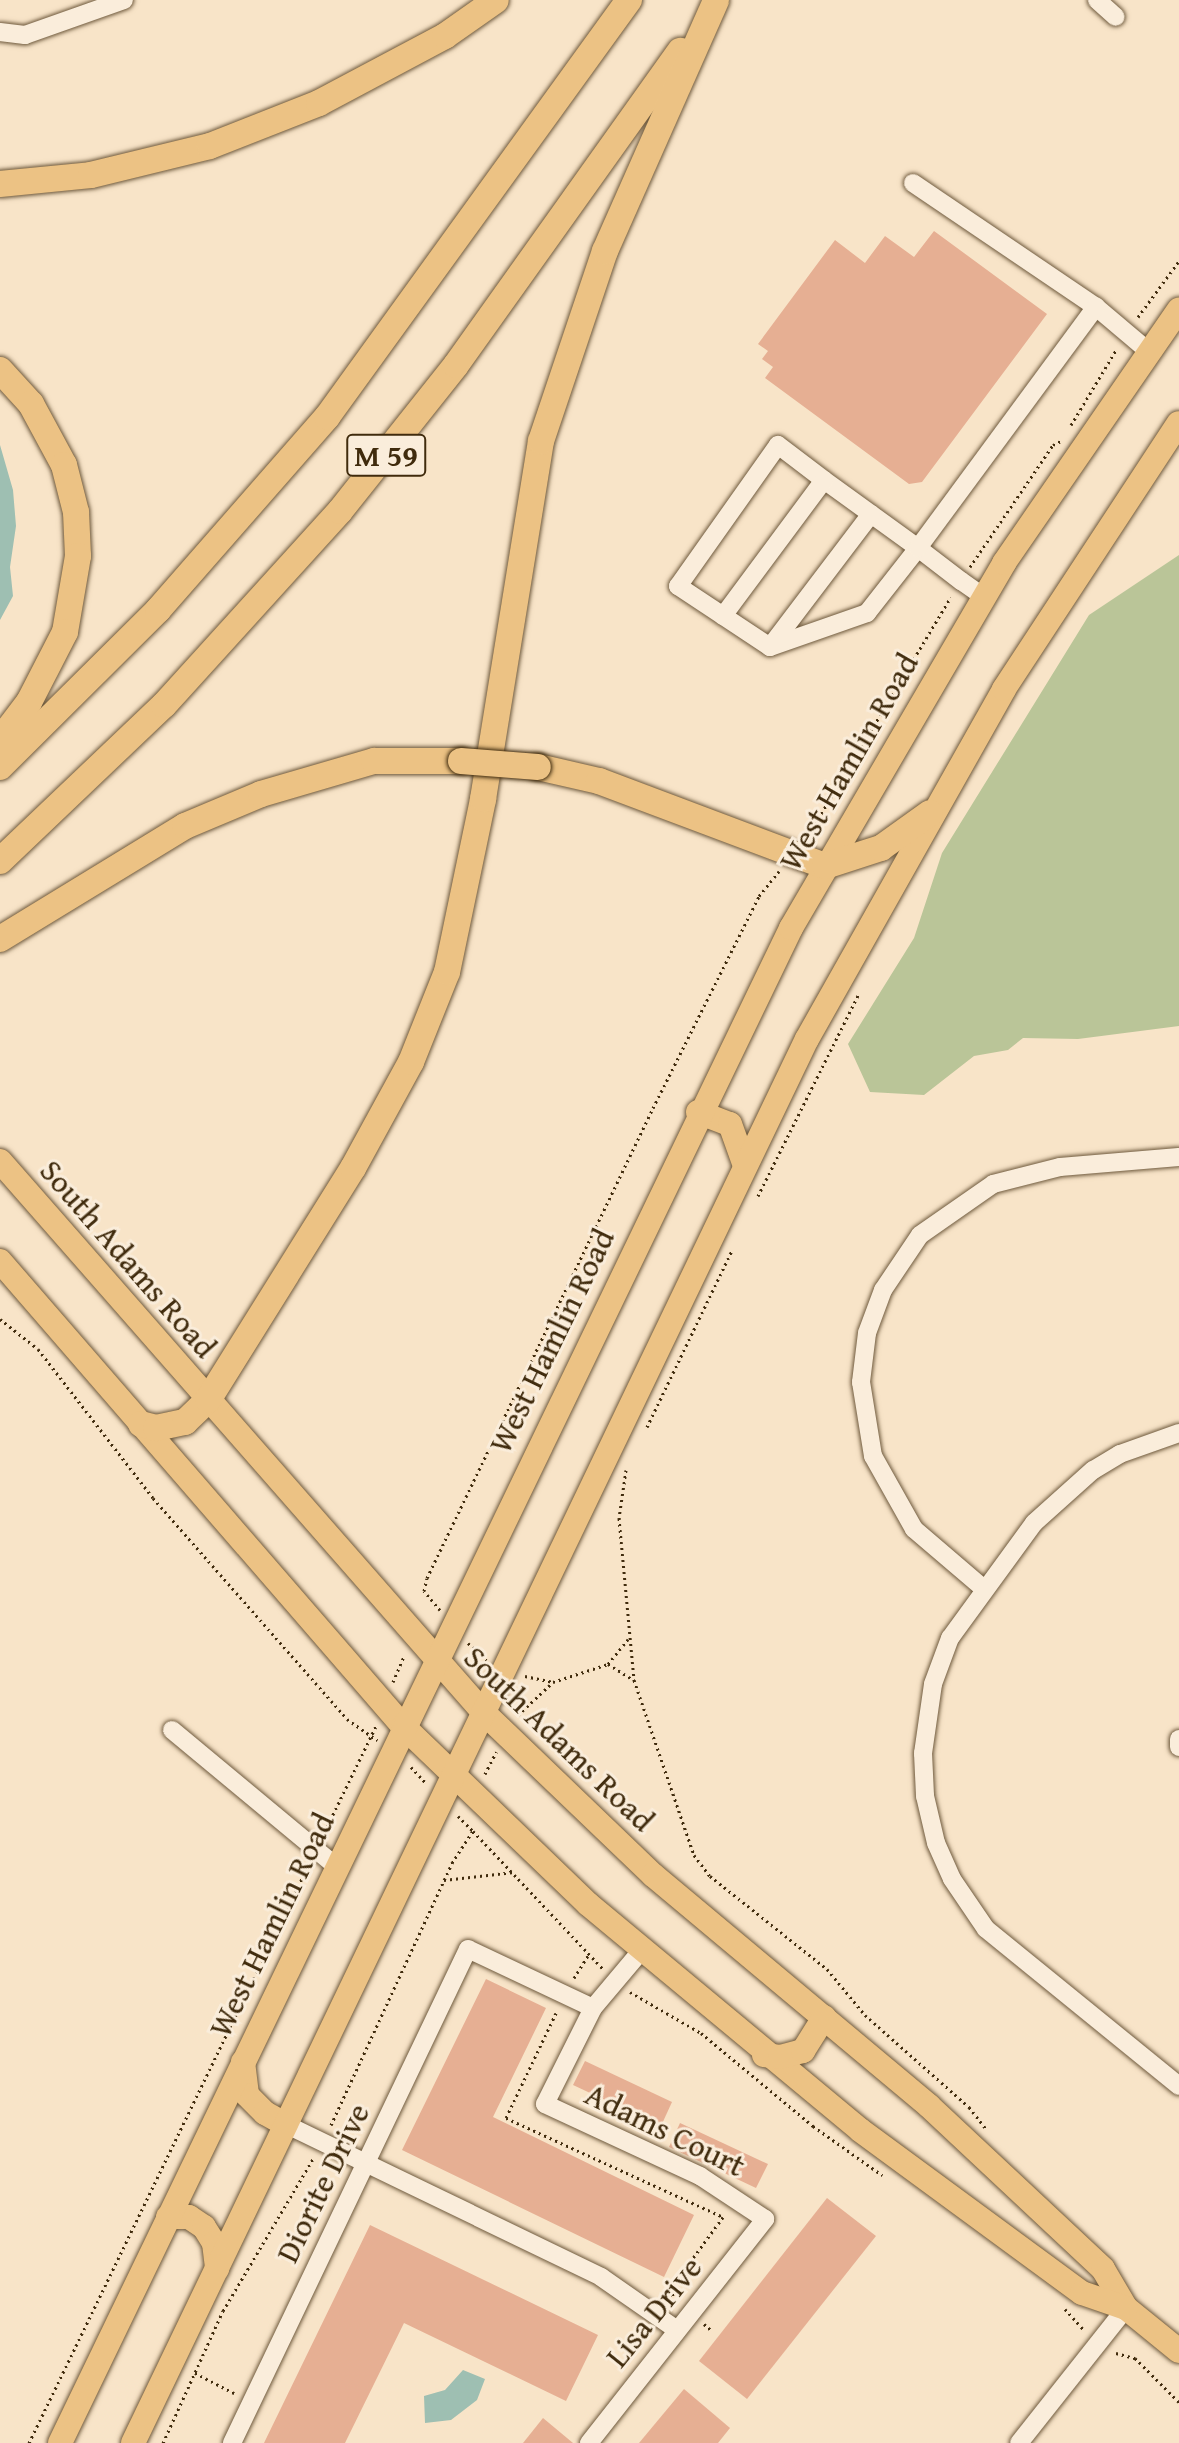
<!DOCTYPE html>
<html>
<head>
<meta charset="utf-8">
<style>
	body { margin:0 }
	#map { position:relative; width:1179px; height:2443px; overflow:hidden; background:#f8e4c8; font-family:"Gentium Book Plus",serif }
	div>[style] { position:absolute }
	.green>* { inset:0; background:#bac598 }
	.water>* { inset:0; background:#9ebfb2 }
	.building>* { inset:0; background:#e6af93 }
	.path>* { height:3px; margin-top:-1.5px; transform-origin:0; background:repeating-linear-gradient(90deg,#402b0d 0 2px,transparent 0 6px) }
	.roads { filter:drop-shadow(0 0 2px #6e593c) drop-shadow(0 0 2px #6e593c) }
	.minor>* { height:18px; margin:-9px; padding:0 9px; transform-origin:9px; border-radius:9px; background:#faeddb }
	.major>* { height:24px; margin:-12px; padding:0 12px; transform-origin:12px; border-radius:12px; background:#ecc284 }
	.highway>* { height:26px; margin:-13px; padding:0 13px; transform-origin:13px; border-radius:13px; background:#ecc284 }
	.bridges { filter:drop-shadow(0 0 2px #402b0d) drop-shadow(0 0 2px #402b0d) }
	.highway-bridge>* { height:26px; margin:-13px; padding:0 13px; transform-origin:13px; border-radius:13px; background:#ecc284 }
	span { translate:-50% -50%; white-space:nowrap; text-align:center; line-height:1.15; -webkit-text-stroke:6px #faeddb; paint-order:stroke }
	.shield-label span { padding:2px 6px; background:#faeddb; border:2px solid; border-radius:6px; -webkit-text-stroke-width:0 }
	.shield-label { font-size:30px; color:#402b0d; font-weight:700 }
	.street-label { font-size:32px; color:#402b0d }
</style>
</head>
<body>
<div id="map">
	<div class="green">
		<div style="clip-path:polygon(1179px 555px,1179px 1026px,1078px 1039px,1023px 1038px,1008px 1050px,974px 1056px,924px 1095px,870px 1092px,848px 1044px,914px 938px,942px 853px,1089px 615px)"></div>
	</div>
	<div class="water">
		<div style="clip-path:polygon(0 445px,13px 490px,16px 526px,10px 567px,13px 596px,0 620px)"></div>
		<div style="clip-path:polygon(463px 2370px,485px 2379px,477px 2400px,451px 2420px,425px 2423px,424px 2396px,445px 2390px)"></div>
	</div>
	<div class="building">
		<div style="clip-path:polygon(934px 231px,1047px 314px,922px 482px,909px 484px,765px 378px,773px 367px,762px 359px,768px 351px,758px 344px,835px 240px,865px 263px,885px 236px,914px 257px)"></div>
		<div style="clip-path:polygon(486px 1979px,546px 2008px,493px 2117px,694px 2215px,664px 2277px,402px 2150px)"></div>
		<div style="clip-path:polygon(585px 2061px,672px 2102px,661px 2126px,573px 2085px)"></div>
		<div style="clip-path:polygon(680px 2123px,768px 2164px,756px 2188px,669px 2147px)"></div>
		<div style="clip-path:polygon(827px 2198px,876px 2236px,747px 2399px,699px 2361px)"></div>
		<div style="clip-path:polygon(370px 2225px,598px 2335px,566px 2401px,404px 2323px,345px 2443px,264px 2443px)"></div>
		<div style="clip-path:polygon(684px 2389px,730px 2428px,718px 2443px,639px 2443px)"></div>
		<div style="clip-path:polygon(543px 2418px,573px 2443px,523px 2443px)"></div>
	</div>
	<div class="path">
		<div style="left:1138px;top:317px;width:69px;rotate:-53.8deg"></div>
		<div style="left:1071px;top:425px;width:87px;rotate:-59deg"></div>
		<div style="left:970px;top:567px;width:148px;rotate:-55.8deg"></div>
		<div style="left:1053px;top:445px;width:9px;rotate:-27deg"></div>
		<div style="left:809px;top:834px;width:276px;rotate:-59.1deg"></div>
		<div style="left:758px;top:1196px;width:225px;rotate:-63.5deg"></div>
		<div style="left:0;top:1319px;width:48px;rotate:38.3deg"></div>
		<div style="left:38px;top:1349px;width:188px;rotate:52.3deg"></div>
		<div style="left:153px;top:1498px;width:294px;rotate:48.7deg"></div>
		<div style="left:347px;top:1719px;width:37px;rotate:35deg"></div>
		<div style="left:647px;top:1427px;width:196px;rotate:-64.3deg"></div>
		<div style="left:626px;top:1470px;width:49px;rotate:98.3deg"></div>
		<div style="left:619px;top:1518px;width:163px;rotate:84.7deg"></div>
		<div style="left:634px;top:1680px;width:185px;rotate:71.1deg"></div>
		<div style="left:694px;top:1855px;width:26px;rotate:53deg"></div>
		<div style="left:710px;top:1876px;width:149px;rotate:38.5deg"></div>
		<div style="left:827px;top:1969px;width:60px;rotate:50.4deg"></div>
		<div style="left:865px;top:2015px;width:139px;rotate:41.5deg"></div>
		<div style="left:969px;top:2107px;width:28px;rotate:52deg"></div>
		<div style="left:440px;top:1610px;width:25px;rotate:-130deg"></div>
		<div style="left:424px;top:1591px;width:13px;rotate:-77deg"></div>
		<div style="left:427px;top:1578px;width:522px;rotate:-64.32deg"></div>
		<div style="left:653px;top:1108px;width:237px;rotate:-63.4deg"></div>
		<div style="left:759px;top:896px;width:32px;rotate:-51deg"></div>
		<div style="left:468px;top:1643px;width:25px;rotate:43deg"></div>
		<div style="left:608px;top:1664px;width:32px;rotate:-51deg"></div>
		<div style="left:525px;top:1676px;width:29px;rotate:12deg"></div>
		<div style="left:393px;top:1682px;width:28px;rotate:-67deg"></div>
		<div style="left:518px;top:1715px;width:48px;rotate:-43.3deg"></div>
		<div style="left:553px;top:1682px;width:58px;rotate:-18.1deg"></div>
		<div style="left:608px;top:1664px;width:31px;rotate:32deg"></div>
		<div style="left:411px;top:1767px;width:21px;rotate:47deg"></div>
		<div style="left:485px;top:1774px;width:25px;rotate:-63deg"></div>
		<div style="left:458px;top:1816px;width:21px;rotate:45deg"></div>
		<div style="left:325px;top:1831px;width:117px;rotate:-64.1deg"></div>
		<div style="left:444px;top:1880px;width:70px;rotate:-6.5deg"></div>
		<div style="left:574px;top:1978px;width:28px;rotate:-58deg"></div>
		<div style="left:630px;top:1992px;width:82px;rotate:30deg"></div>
		<div style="left:701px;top:2033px;width:146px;rotate:39.7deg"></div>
		<div style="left:813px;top:2126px;width:85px;rotate:35.4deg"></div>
		<div style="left:556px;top:2013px;width:116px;rotate:115.5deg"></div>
		<div style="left:506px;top:2118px;width:239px;rotate:24.5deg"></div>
		<div style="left:723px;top:2217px;width:88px;rotate:126.2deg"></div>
		<div style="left:671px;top:2288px;width:16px;rotate:76deg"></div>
		<div style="left:331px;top:2125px;width:289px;rotate:-65.2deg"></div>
		<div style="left:452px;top:1863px;width:38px;rotate:-57deg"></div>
		<div style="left:473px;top:1831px;width:190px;rotate:46.7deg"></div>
		<div style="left:1065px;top:2309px;width:28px;rotate:48deg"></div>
		<div style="left:704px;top:2324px;width:9px;rotate:41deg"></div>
		<div style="left:1116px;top:2353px;width:20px;rotate:15deg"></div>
		<div style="left:1135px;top:2358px;width:62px;rotate:45deg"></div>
		<div style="left:195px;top:2373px;width:44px;rotate:27.1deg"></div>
		<div style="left:29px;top:2443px;width:641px;rotate:-64.19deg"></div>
		<div style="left:163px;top:2443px;width:145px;rotate:-65.6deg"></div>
		<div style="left:223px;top:2311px;width:179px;rotate:-59.4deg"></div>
	</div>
	<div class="roads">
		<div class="minor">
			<div style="left:1097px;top:0;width:25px;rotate:42deg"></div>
			<div style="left:0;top:32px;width:25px;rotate:7deg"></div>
			<div style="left:25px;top:35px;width:105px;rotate:-19.5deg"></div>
			<div style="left:913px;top:183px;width:221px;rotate:34.1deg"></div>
			<div style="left:1096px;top:307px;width:68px;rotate:40.2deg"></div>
			<div style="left:984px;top:597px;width:28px;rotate:-145deg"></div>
			<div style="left:961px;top:581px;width:54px;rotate:-142.5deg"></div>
			<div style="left:918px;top:548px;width:116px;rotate:-144.1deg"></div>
			<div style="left:824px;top:480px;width:58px;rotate:-142.7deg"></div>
			<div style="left:778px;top:445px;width:173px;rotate:125.3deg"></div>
			<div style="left:678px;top:586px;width:110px;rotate:33.5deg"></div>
			<div style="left:770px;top:647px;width:103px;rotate:-19.3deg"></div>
			<div style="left:867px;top:613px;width:83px;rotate:-51.9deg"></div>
			<div style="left:918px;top:548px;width:300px;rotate:-53.6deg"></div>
			<div style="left:723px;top:616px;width:169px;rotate:-53.4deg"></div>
			<div style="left:770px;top:647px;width:167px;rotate:-52.8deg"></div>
			<div style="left:1179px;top:1433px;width:63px;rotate:160.4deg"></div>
			<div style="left:1120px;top:1454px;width:31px;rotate:149deg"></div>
			<div style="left:1093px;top:1470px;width:79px;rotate:138.1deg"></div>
			<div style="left:1034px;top:1523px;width:142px;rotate:126.1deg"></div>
			<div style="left:950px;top:1638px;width:49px;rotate:110.3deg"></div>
			<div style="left:933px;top:1684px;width:70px;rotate:98.2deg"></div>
			<div style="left:923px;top:1753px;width:43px;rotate:87.3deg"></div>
			<div style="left:925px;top:1796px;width:48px;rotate:76.8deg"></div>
			<div style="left:936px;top:1843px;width:39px;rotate:66deg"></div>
			<div style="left:952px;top:1879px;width:60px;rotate:55.8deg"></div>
			<div style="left:986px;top:1929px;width:249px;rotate:39.1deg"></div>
			<div style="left:983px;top:1588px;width:91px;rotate:-139.5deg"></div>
			<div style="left:914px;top:1529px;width:84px;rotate:-119.3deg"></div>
			<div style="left:873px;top:1456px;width:75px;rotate:-99.2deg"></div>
			<div style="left:861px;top:1382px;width:49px;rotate:-83deg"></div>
			<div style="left:867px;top:1333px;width:46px;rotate:-69.6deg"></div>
			<div style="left:883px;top:1290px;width:66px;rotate:-56.1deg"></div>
			<div style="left:920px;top:1235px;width:89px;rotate:-34.9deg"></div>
			<div style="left:993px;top:1184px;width:69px;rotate:-14.2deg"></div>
			<div style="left:1060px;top:1167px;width:119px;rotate:-4.8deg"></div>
			<div style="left:172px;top:1730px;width:213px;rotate:39.7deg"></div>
			<div style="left:1179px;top:1739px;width:8px;rotate:90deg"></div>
			<div style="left:285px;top:2124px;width:351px;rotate:25.8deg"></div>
			<div style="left:601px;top:2277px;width:93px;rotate:34.9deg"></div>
			<div style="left:232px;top:2443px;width:547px;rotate:-64.46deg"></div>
			<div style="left:468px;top:1949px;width:138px;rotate:25.3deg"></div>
			<div style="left:589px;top:2443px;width:285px;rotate:-51.8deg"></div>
			<div style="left:765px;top:2219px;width:78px;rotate:-146.5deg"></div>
			<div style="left:700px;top:2176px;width:171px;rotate:-155.1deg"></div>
			<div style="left:545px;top:2104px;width:107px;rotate:-63.4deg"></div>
			<div style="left:593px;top:2008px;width:75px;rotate:-49.9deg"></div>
			<div style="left:1019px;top:2443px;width:172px;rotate:-51.6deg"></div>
		</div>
		<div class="major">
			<div style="left:698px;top:1112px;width:34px;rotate:21deg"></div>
			<div style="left:730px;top:1124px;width:45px;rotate:70.3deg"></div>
			<div style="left:0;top:1161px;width:733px;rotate:48.76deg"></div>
			<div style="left:483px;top:1712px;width:236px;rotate:43.8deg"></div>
			<div style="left:653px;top:1875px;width:360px;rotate:39.9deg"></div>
			<div style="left:929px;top:2106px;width:238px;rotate:43.1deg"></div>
			<div style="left:1103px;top:2269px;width:45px;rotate:59.5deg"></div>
			<div style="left:1126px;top:2308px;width:68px;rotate:39.1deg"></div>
			<div style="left:0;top:1261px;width:615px;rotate:49.09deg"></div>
			<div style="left:403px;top:1726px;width:257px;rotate:43.9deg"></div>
			<div style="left:588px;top:1904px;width:354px;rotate:39.7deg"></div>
			<div style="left:860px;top:2130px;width:275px;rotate:36.3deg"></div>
			<div style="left:1082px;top:2293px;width:46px;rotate:18.8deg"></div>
			<div style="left:764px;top:2055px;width:16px;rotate:7deg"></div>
			<div style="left:780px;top:2057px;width:24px;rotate:-15deg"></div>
			<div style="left:803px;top:2051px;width:40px;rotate:-58deg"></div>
			<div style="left:243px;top:2062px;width:33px;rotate:83deg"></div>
			<div style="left:247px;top:2095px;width:25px;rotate:45deg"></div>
			<div style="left:265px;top:2113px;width:23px;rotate:29deg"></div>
			<div style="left:168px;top:2217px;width:21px"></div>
			<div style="left:189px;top:2217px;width:18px;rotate:34deg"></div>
			<div style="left:204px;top:2227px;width:19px;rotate:58deg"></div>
			<div style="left:214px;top:2243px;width:26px;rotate:83deg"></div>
			<div style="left:60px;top:2443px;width:1682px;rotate:-64.24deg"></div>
			<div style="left:791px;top:928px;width:423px;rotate:-59.7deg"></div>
			<div style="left:1004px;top:563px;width:308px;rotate:-55.4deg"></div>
			<div style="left:133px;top:2443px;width:1557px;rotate:-64.36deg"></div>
			<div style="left:807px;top:1039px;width:402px;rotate:-60.6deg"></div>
			<div style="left:1004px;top:689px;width:318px;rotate:-56.7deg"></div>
		</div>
		<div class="highway">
			<div style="left:0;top:184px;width:91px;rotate:-5.6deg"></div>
			<div style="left:91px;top:175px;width:122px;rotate:-13.7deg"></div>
			<div style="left:210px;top:146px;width:117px;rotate:-21.5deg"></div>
			<div style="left:319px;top:103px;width:143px;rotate:-28deg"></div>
			<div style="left:445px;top:36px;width:62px;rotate:-35.2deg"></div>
			<div style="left:0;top:370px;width:46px;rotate:47.6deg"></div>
			<div style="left:31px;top:404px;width:69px;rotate:61.6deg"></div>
			<div style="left:64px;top:465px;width:49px;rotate:75.7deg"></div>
			<div style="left:76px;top:512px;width:44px;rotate:87.4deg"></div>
			<div style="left:78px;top:556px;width:77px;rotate:99.7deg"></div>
			<div style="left:65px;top:632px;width:79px;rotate:117.2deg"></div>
			<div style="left:29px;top:702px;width:48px;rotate:127.3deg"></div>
			<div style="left:0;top:767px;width:223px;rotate:-44.8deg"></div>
			<div style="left:158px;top:610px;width:257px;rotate:-48.8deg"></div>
			<div style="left:327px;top:417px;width:515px;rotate:-54.09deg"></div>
			<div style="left:538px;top:767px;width:63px;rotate:12.9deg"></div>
			<div style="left:599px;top:781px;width:241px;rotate:20.6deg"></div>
			<div style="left:825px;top:866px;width:59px;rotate:-17.8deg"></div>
			<div style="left:881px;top:848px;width:60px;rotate:-35.5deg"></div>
			<div style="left:0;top:861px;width:226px;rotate:-43.6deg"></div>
			<div style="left:164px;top:705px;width:262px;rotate:-47.8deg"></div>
			<div style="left:340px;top:511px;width:186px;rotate:-51.5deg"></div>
			<div style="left:456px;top:365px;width:386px;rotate:-54.5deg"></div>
			<div style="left:0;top:939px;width:217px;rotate:-31.4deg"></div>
			<div style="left:185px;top:826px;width:82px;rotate:-22.8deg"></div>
			<div style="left:261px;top:794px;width:118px;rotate:-16.3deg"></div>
			<div style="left:374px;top:761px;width:87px"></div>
			<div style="left:141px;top:1424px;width:16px;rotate:15deg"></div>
			<div style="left:156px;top:1428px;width:30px;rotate:-12deg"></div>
			<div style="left:185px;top:1422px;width:32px;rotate:-44deg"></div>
			<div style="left:208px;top:1400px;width:274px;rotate:-58deg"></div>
			<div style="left:353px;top:1168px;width:121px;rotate:-61.3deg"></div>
			<div style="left:411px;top:1062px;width:97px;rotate:-68.2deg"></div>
			<div style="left:447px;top:972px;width:177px;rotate:-78.2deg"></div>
			<div style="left:483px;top:799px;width:363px;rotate:-80.8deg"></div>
			<div style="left:541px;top:441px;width:200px;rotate:-71.4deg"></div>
			<div style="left:605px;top:251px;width:274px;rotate:-66.1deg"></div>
		</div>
	</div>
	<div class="bridges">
		<div class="highway-bridge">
			<div style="left:461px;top:761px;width:77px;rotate:4.5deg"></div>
		</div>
	</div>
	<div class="shield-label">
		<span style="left:386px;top:455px">M 59</span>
	</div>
	<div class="street-label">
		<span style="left:849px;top:762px;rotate:-60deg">West Hamlin Road</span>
		<span style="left:128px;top:1259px;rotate:49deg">South Adams Road</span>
		<span style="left:552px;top:1341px;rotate:-64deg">West Hamlin Road</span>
		<span style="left:559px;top:1739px;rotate:44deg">South Adams Road</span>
		<span style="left:272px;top:1925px;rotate:-64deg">West Hamlin Road</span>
		<span style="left:665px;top:2130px;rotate:26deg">Adams Court</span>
		<span style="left:323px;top:2183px;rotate:-64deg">Diorite Drive</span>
		<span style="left:654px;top:2312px;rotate:-51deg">Lisa Drive</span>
	</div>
</div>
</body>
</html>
